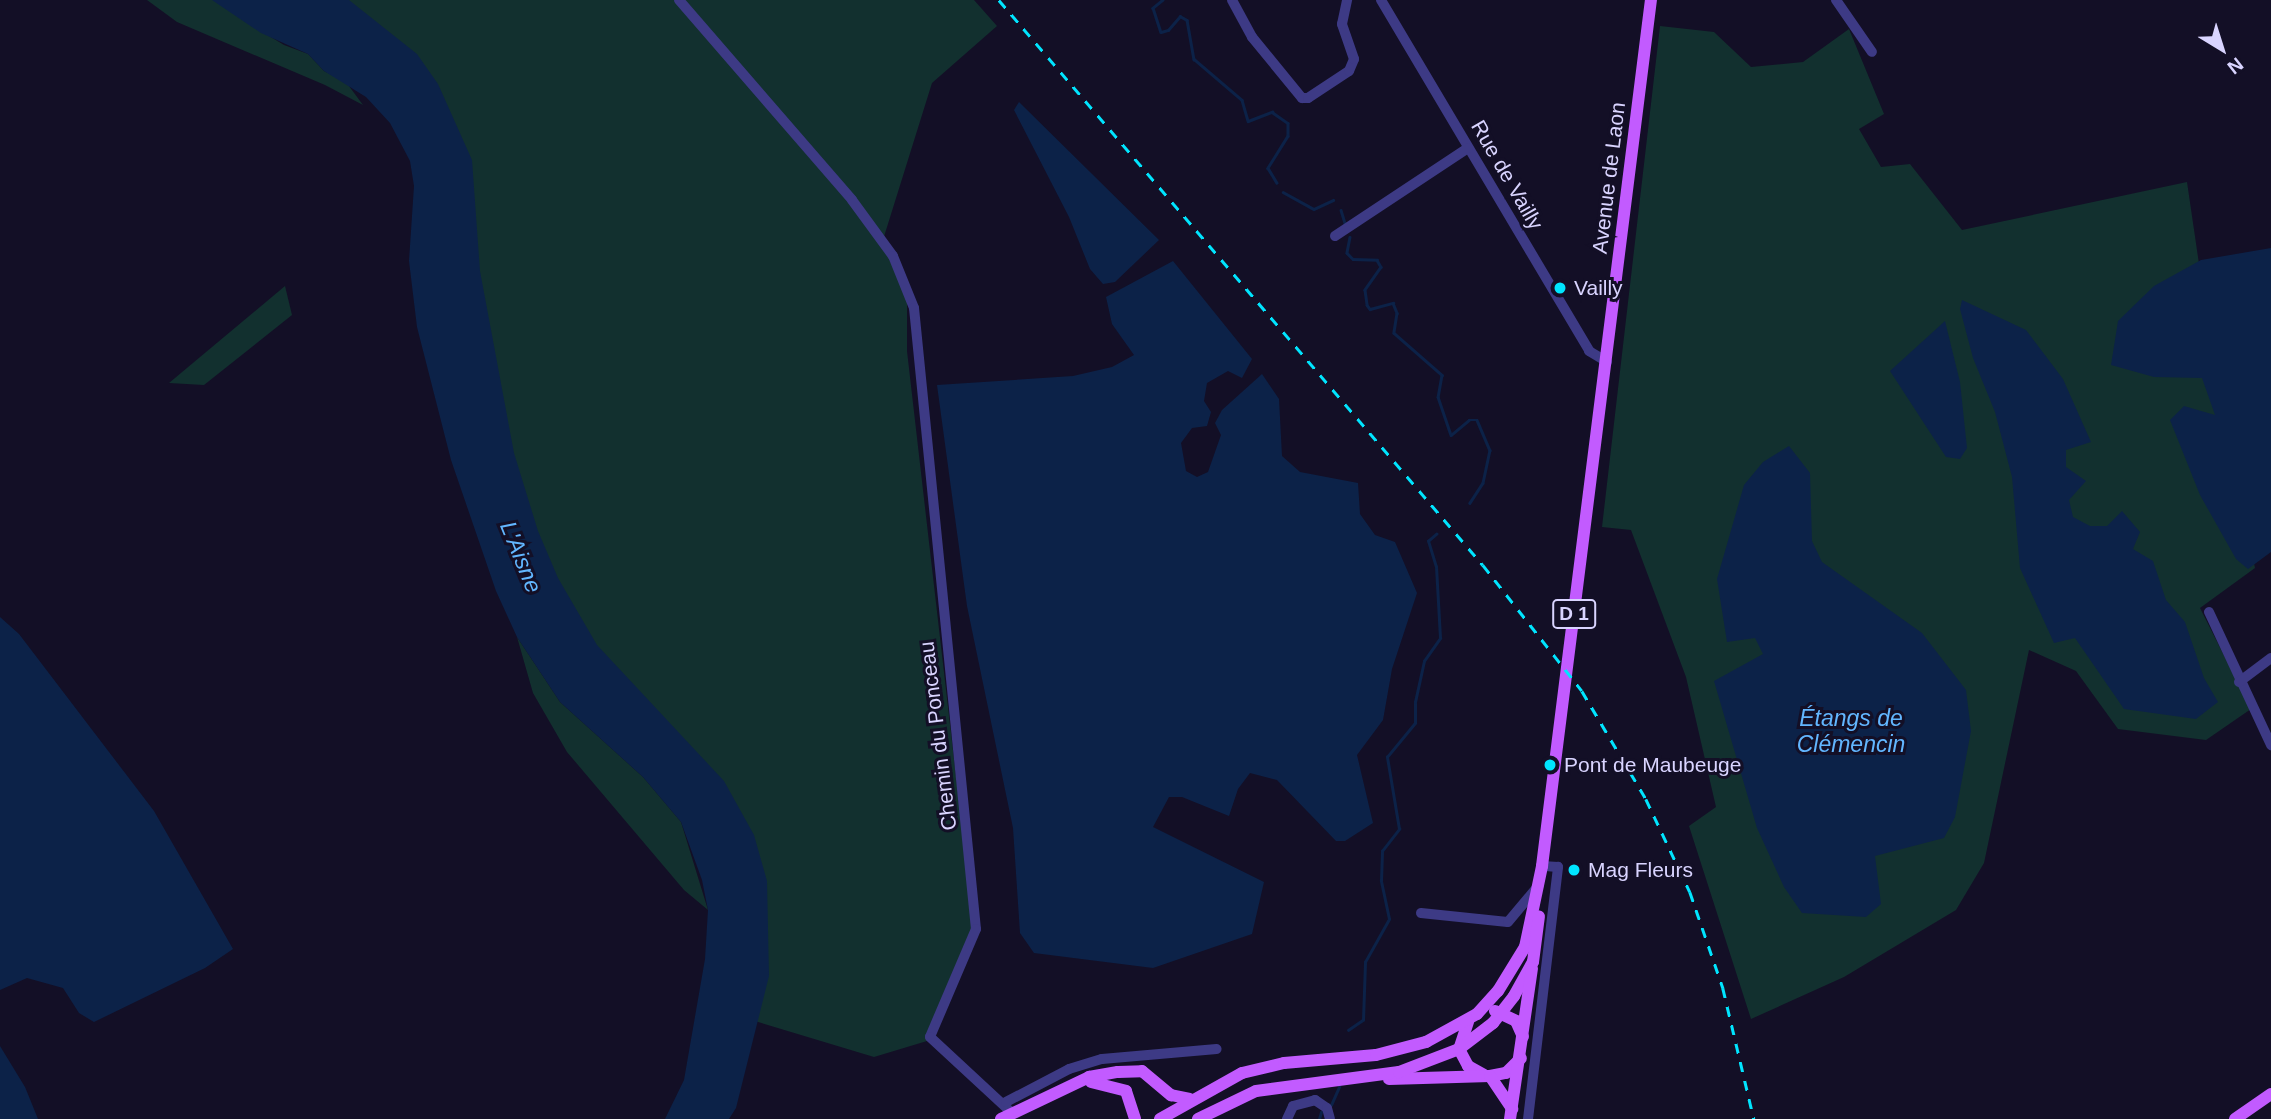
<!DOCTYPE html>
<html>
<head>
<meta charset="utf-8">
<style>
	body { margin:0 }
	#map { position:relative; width:2271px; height:1119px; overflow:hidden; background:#130f26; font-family:Arial,sans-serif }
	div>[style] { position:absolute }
	.green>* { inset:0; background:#12302f }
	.water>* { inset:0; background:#0c2248 }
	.stream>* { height:2.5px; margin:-1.25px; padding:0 1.25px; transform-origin:1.25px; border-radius:1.25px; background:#0c2248 }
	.minor>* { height:10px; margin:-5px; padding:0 5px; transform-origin:5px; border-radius:5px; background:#3d3a85 }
	.major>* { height:12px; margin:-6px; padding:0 6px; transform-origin:6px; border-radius:6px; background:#c25bff }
	.rail>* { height:2.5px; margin-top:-1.25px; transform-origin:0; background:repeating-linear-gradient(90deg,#00e5ff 0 10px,transparent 0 19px) }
	.dots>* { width:19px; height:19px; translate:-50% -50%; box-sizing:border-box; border:4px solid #130f26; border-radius:50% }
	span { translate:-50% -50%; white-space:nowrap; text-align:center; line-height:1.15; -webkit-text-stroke:6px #130f26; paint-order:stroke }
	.shield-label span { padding:2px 5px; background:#130f26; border:2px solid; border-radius:5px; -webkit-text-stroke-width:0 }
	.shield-label { font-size:19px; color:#d9d4ff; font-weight:700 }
	.street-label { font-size:21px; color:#d9d4ff }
	.poi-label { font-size:21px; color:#d9d4ff }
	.left { translate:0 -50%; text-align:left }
	.water-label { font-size:23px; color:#62b6ff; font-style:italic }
	.north { position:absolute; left:2187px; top:14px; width:70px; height:70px; -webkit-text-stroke:5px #130f26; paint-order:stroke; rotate:142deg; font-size:19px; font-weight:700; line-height:28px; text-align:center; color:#d9d4ff }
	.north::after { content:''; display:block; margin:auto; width:24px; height:32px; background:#d9d4ff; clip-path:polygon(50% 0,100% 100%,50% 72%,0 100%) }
</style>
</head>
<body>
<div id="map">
	<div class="green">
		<div style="clip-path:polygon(147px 0,974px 0,997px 26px,932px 83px,882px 243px,907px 299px,907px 351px,974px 933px,927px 1041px,874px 1057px,745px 1018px,731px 848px,527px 602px,445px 158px,376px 72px,243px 20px,284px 45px,308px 54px,324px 71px,346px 82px,363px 105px,325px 85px,177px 22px)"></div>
		<div style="clip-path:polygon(1660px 26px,1714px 32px,1751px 67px,1803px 62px,1849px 29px,1884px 114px,1859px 129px,1881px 167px,1910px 164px,1962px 230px,2187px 182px,2214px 366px,2255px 568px,2200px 608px,2251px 709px,2206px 740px,2118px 729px,2076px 671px,2029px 650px,1984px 863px,1956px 910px,1844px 977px,1751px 1019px,1689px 826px,1716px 807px,1686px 677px,1631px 530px,1602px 527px)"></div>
		<div style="clip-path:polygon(285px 286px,292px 315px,204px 385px,169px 383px)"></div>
		<div style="clip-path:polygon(517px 637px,560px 702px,643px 777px,681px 822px,708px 910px,684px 890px,567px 752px,533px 693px)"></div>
	</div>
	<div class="water">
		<div style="clip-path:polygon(212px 0,349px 0,417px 54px,438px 84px,472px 160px,480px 271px,514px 453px,538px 531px,558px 578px,597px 645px,724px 781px,754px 835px,767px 881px,769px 976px,736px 1108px,729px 1119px,665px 1119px,684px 1080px,705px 959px,708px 910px,702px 880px,681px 822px,643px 777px,560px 702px,517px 637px,496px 591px,451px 460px,417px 327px,409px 261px,414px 186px,410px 161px,390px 123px,366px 97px,324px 71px,308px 54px,261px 33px)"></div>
		<div style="clip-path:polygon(1019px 102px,1159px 240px,1115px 282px,1103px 284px,1090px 269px,1069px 217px,1014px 110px)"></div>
		<div style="clip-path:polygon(2271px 248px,2271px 552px,2248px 569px,2236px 559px,2200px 495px,2170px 420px,2184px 406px,2215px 415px,2202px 378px,2154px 377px,2111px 365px,2118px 321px,2154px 286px,2201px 260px)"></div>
		<div style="clip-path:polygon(1173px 261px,1252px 359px,1242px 378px,1228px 371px,1207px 383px,1204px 401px,1211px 412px,1207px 426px,1192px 428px,1181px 443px,1186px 471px,1197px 477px,1208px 472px,1221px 435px,1215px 423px,1222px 410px,1262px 374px,1279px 399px,1282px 456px,1300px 472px,1358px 483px,1360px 514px,1375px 535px,1395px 542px,1417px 593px,1392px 669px,1383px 720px,1357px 755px,1373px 823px,1345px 841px,1336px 841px,1277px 780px,1250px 773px,1238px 789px,1229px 816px,1182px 797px,1169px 797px,1153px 827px,1264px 882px,1252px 934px,1153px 968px,1034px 953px,1020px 933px,1013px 828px,967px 606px,937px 385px,1073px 376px,1112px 367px,1134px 355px,1112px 324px,1106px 297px)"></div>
		<div style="clip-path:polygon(1962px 300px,2026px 330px,2063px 379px,2091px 442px,2066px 450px,2066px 467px,2086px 481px,2069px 500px,2073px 517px,2090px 526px,2107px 526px,2122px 511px,2140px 532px,2133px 549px,2153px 561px,2166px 600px,2185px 622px,2204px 678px,2218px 702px,2196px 719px,2124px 709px,2075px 638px,2054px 643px,2020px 568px,2012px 477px,1995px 412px,1973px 358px,1960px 309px)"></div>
		<div style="clip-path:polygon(1945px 321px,1960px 382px,1967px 448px,1960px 459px,1946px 457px,1890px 371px)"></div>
		<div style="clip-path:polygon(1789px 446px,1810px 473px,1812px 541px,1822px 562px,1922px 633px,1966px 690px,1971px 731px,1955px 817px,1944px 838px,1875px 856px,1881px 904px,1866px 917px,1802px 913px,1784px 887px,1757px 828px,1714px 681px,1763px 654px,1755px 638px,1727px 642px,1717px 579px,1744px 485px,1763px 462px)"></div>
		<div style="clip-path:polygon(0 617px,19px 634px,154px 811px,233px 949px,205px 968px,94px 1022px,79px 1013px,63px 988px,27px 978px,0 990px)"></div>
		<div style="clip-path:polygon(0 1046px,25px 1087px,38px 1119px,0 1119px)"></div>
	</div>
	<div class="stream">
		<div style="left:1163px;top:0;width:13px;rotate:141deg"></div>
		<div style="left:1153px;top:8px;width:25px;rotate:72deg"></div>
		<div style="left:1161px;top:32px;width:7px;rotate:-16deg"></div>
		<div style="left:1168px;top:30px;width:18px;rotate:-49deg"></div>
		<div style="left:1180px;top:16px;width:8px;rotate:30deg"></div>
		<div style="left:1187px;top:20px;width:40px;rotate:80deg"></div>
		<div style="left:1194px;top:59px;width:63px;rotate:40.5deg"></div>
		<div style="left:1242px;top:100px;width:22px;rotate:74deg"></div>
		<div style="left:1248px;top:121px;width:26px;rotate:-21deg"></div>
		<div style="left:1272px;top:112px;width:19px;rotate:35deg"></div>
		<div style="left:1288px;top:123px;width:13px;rotate:90deg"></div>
		<div style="left:1288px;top:136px;width:38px;rotate:122deg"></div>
		<div style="left:1268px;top:168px;width:17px;rotate:59deg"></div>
		<div style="left:1283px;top:192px;width:35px;rotate:29deg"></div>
		<div style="left:1314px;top:209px;width:21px;rotate:-25deg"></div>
		<div style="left:1341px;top:210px;width:14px;rotate:73deg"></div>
		<div style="left:1350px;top:237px;width:16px;rotate:101deg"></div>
		<div style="left:1347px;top:253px;width:8px;rotate:45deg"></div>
		<div style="left:1353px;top:259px;width:24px;rotate:2deg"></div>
		<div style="left:1377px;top:260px;width:8px;rotate:60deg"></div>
		<div style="left:1381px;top:267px;width:28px;rotate:125deg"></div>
		<div style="left:1365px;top:290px;width:15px;rotate:82deg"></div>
		<div style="left:1367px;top:305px;width:5px;rotate:53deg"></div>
		<div style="left:1370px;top:309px;width:24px;rotate:-15deg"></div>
		<div style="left:1393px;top:303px;width:11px;rotate:68deg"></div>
		<div style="left:1397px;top:313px;width:20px;rotate:99deg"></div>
		<div style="left:1394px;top:333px;width:64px;rotate:41.2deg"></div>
		<div style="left:1442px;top:375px;width:22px;rotate:100deg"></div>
		<div style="left:1438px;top:397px;width:40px;rotate:71.1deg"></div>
		<div style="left:1451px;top:435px;width:23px;rotate:-40deg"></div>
		<div style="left:1469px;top:420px;width:8px"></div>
		<div style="left:1477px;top:420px;width:33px;rotate:67deg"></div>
		<div style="left:1490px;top:450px;width:34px;rotate:102deg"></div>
		<div style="left:1483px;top:483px;width:24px;rotate:123deg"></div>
		<div style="left:1348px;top:1030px;width:18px;rotate:-34deg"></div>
		<div style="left:1363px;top:1020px;width:58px;rotate:-88deg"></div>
		<div style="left:1365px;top:962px;width:49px;rotate:-60.8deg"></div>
		<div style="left:1389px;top:919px;width:39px;rotate:-102deg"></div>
		<div style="left:1381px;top:881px;width:30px;rotate:-88deg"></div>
		<div style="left:1382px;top:851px;width:28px;rotate:-52deg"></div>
		<div style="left:1399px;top:829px;width:73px;rotate:-99.5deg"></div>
		<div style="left:1387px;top:757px;width:44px;rotate:-50.5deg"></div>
		<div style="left:1415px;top:723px;width:21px;rotate:-90deg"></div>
		<div style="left:1415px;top:702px;width:42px;rotate:-77.6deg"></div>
		<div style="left:1424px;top:661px;width:28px;rotate:-55deg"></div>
		<div style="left:1440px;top:638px;width:71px;rotate:-93.2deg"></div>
		<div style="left:1436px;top:567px;width:27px;rotate:-107deg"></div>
		<div style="left:1428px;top:541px;width:11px;rotate:-41deg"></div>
		<div style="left:1331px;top:1105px;width:20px;rotate:-66deg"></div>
		<div style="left:1319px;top:1119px;width:7px;rotate:-74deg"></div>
	</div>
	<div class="minor">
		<div style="left:679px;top:0;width:264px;rotate:49.1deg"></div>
		<div style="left:852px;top:200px;width:69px;rotate:53.8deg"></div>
		<div style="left:893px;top:256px;width:56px;rotate:68deg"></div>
		<div style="left:914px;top:308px;width:624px;rotate:84.3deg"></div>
		<div style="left:976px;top:929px;width:117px;rotate:113.1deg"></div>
		<div style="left:930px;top:1037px;width:112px;rotate:42.8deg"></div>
		<div style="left:1232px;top:0;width:42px;rotate:61.6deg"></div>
		<div style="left:1252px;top:37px;width:79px;rotate:50.7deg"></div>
		<div style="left:1302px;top:98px;width:6px"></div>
		<div style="left:1308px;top:98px;width:49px;rotate:-33.4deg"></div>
		<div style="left:1349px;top:71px;width:13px;rotate:-67deg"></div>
		<div style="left:1354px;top:59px;width:37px;rotate:-109deg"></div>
		<div style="left:1342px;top:24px;width:25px;rotate:-78deg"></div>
		<div style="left:1381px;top:0;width:408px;rotate:59.3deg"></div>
		<div style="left:1589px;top:351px;width:21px;rotate:31deg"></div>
		<div style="left:1836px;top:0;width:63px;rotate:55.3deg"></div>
		<div style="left:1335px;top:236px;width:159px;rotate:-33.5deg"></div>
		<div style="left:2209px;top:612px;width:147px;rotate:65deg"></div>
		<div style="left:2239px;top:682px;width:40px;rotate:-37deg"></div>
		<div style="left:1421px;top:913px;width:87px;rotate:5.9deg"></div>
		<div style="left:1508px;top:922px;width:48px;rotate:-50deg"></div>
		<div style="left:1006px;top:1102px;width:71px;rotate:-27.6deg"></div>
		<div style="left:1069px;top:1069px;width:34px;rotate:-17deg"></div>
		<div style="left:1102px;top:1059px;width:115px;rotate:-5deg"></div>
		<div style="left:1287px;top:1119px;width:14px;rotate:-65deg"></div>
		<div style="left:1293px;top:1106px;width:23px;rotate:-15deg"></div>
		<div style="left:1315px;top:1100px;width:14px;rotate:34deg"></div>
		<div style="left:1327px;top:1108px;width:11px;rotate:75deg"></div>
		<div style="left:1528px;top:1119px;width:254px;rotate:-83.2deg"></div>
		<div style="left:1558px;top:867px;width:16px;rotate:-176deg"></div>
	</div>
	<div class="major">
		<div style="left:1495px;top:1011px;width:23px;rotate:25deg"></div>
		<div style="left:1516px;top:1021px;width:17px;rotate:66deg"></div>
		<div style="left:1468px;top:1022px;width:28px;rotate:108deg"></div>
		<div style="left:1459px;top:1049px;width:19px;rotate:62deg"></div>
		<div style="left:1468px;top:1066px;width:18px;rotate:29deg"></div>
		<div style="left:1490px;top:1076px;width:16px;rotate:-11deg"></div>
		<div style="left:1506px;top:1073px;width:21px;rotate:-45deg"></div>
		<div style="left:1389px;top:1079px;width:101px;rotate:-1.7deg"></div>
		<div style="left:1490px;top:1076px;width:40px;rotate:56deg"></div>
		<div style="left:1091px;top:1082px;width:36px;rotate:14deg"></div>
		<div style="left:1126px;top:1091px;width:29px;rotate:72deg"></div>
		<div style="left:1001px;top:1119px;width:98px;rotate:-25.5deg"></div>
		<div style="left:1089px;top:1077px;width:29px;rotate:-10deg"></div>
		<div style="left:1118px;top:1072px;width:24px;rotate:-2deg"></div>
		<div style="left:1142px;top:1071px;width:38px;rotate:40deg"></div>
		<div style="left:1171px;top:1095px;width:19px;rotate:12deg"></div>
		<div style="left:1160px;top:1119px;width:94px;rotate:-29.3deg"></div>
		<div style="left:1242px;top:1073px;width:43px;rotate:-13.4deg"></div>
		<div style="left:1284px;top:1063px;width:92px;rotate:-5deg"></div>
		<div style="left:1376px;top:1055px;width:52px;rotate:-14.6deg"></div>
		<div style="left:1426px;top:1042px;width:58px;rotate:-28.8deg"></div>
		<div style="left:1477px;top:1014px;width:31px;rotate:-48deg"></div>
		<div style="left:1498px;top:991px;width:52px;rotate:-58.5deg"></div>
		<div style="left:1525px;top:947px;width:83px;rotate:-78.1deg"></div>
		<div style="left:1542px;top:866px;width:873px;rotate:-82.83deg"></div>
		<div style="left:1198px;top:1119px;width:64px;rotate:-25.8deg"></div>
		<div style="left:1256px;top:1091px;width:144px;rotate:-7.6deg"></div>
		<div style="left:1399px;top:1072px;width:64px;rotate:-21deg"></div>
		<div style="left:1459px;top:1049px;width:43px;rotate:-37.4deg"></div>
		<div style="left:1493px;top:1023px;width:34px;rotate:-52deg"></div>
		<div style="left:1514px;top:996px;width:39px;rotate:-61deg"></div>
		<div style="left:1533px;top:962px;width:46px;rotate:-82.6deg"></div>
		<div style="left:1510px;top:1119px;width:152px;rotate:-81.7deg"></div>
		<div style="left:2235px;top:1119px;width:44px;rotate:-34.8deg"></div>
	</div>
	<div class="rail">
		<div style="left:999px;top:0;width:744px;rotate:49.42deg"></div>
		<div style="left:1483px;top:565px;width:160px;rotate:51.8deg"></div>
		<div style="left:1582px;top:691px;width:126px;rotate:59.3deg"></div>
		<div style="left:1646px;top:799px;width:103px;rotate:64.7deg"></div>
		<div style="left:1690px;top:892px;width:102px;rotate:71deg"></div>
		<div style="left:1723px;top:988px;width:135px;rotate:76.7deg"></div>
	</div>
	<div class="dots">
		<div style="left:1560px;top:288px;background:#00e5ff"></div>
		<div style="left:1550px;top:765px;background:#00e5ff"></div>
		<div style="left:1574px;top:870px;background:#00e5ff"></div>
	</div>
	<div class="shield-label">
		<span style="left:1574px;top:614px">D 1</span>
	</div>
	<div class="street-label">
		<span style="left:1507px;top:175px;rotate:60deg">Rue de Vailly</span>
		<span style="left:1609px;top:178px;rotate:-83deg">Avenue de Laon</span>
		<span style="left:938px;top:736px;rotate:-97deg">Chemin du Ponceau</span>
	</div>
	<div class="poi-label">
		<span class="left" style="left:1574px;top:288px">Vailly</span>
		<span class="left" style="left:1564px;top:765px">Pont de Maubeuge</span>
		<span class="left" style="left:1588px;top:870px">Mag Fleurs</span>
	</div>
	<div class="water-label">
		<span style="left:521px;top:557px;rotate:68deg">L'Aisne</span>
		<span style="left:1851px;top:731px">Étangs de<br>Clémencin</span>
	</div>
	<div class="north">N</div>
</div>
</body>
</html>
